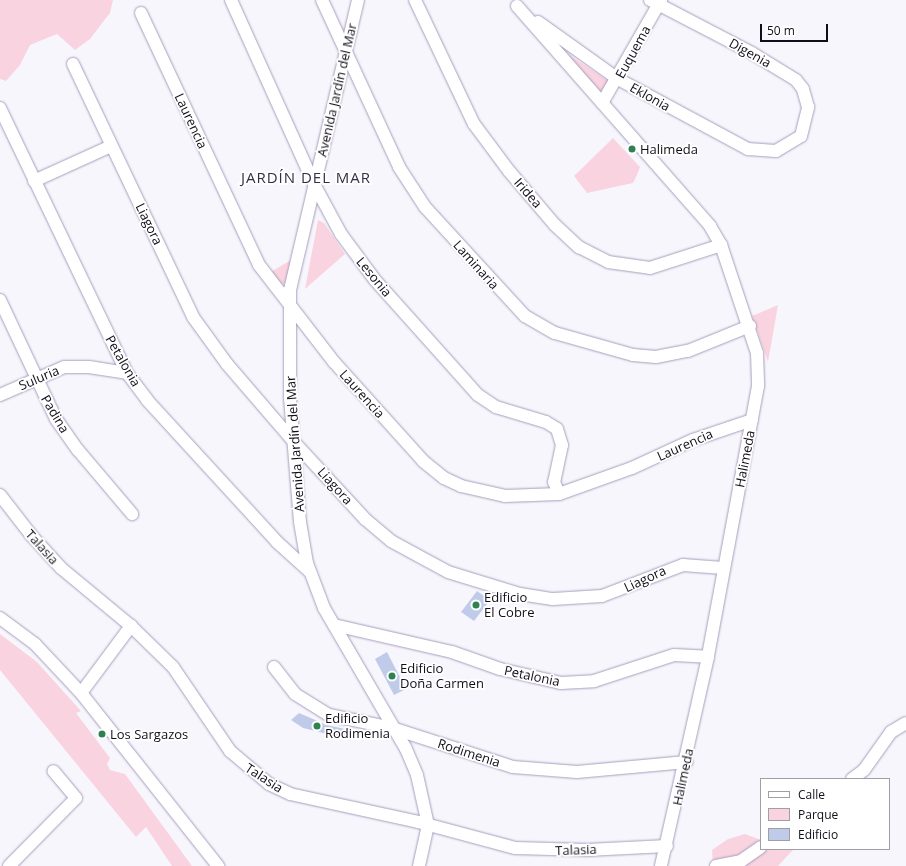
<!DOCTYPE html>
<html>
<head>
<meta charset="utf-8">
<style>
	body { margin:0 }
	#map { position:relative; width:906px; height:866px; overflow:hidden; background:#f8f6fd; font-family:"Open Sans",sans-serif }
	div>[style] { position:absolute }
	.green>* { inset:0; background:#fad3e0 }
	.building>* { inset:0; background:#c0cbea }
	.roads { filter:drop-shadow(0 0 1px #a79ebc) drop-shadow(0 0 1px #a79ebc) }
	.minor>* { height:12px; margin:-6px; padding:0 6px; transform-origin:6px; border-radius:6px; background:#fff }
	.dots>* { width:11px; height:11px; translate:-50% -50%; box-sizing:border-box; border:2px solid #fff; border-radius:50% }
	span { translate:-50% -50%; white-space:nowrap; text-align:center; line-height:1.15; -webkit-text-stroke:3.5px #fff; paint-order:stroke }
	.street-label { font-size:13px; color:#120e19 }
	.poi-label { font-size:13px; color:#120e19 }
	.left { translate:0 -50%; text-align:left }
	.quarter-label { font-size:15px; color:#362e47; letter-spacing:1px }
	.legend { position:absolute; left:760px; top:778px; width:130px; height:72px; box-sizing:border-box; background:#fff; border:1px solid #a09fa3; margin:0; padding:5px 7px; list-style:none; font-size:12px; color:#120e19 }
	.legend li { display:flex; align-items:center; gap:8px; height:20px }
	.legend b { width:20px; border:1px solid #a09fa3 }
	.scale { position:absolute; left:760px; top:24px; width:68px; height:18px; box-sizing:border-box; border:2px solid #120e19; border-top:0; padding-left:5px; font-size:12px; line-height:14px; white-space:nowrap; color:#120e19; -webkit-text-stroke:3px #fff; paint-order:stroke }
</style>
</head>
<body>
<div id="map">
	<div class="green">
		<div style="clip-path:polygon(0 0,113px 0,110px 13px,90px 39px,75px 50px,57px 34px,30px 45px,20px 65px,6px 81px,0 79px)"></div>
		<div style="clip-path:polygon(560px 49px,610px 82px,601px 93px)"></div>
		<div style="clip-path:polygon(613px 138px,640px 167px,637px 175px,633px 183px,587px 193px,574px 176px)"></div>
		<div style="clip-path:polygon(318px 220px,324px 223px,345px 254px,305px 289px)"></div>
		<div style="clip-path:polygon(291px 260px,286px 283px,279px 285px,269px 273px)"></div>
		<div style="clip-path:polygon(778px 305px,768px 362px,752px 316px)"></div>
		<div style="clip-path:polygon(0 634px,37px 662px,81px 711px,76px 713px,110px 758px,107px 764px,110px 770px,125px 774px,192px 866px,172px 866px,146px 827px,136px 837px,0 670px)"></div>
		<div style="clip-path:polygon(745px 834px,761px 840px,761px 849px,794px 849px,778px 866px,713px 866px,712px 850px,728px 839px)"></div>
	</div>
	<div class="building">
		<div style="clip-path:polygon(477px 591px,490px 600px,474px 621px,461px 612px)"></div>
		<div style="clip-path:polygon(387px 652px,406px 689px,394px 695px,375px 659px)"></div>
		<div style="clip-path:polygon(299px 713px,327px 725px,354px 731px,352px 740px,303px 728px,291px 720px)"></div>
	</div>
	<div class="roads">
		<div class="minor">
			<div style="left:231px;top:0;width:204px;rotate:65.7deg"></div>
			<div style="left:315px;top:186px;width:55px;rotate:61.6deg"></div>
			<div style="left:341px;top:234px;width:57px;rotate:53.5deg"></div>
			<div style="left:375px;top:280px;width:154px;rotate:48.2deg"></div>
			<div style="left:478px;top:395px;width:22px;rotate:34deg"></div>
			<div style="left:496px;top:407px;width:52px;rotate:16.7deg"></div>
			<div style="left:546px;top:422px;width:13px;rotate:32deg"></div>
			<div style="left:557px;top:429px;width:17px;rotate:73deg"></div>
			<div style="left:562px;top:445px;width:38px;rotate:102deg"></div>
			<div style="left:554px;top:482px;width:13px;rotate:67deg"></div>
			<div style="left:322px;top:0;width:184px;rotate:65.2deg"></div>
			<div style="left:399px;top:167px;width:48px;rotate:57deg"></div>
			<div style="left:425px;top:207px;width:148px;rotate:47.5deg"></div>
			<div style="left:525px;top:316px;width:34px;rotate:30deg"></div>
			<div style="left:555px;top:333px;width:81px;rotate:15.8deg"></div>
			<div style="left:633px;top:355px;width:23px;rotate:5deg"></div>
			<div style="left:656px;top:357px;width:33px;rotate:-11deg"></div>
			<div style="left:688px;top:351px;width:67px;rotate:-22deg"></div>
			<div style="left:358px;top:0;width:297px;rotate:103.2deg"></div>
			<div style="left:290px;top:289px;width:109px;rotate:90deg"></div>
			<div style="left:290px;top:398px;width:124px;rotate:85.4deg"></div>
			<div style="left:300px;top:522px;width:42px;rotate:80.3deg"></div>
			<div style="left:307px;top:563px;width:48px;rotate:69.3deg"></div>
			<div style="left:324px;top:608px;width:163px;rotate:59.8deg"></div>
			<div style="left:406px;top:749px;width:28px;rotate:67deg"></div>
			<div style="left:417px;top:775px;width:51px;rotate:77.6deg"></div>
			<div style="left:428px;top:825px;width:42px;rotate:102.4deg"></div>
			<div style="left:415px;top:0;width:137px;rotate:64.6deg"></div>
			<div style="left:474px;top:124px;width:59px;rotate:53.3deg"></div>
			<div style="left:509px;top:171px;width:71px;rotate:49.6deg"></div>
			<div style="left:555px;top:225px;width:33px;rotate:43deg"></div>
			<div style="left:579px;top:247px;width:33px;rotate:27deg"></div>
			<div style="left:608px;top:262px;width:42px;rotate:8.1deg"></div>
			<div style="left:650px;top:268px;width:75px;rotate:-17.9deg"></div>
			<div style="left:517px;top:6px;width:293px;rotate:48.7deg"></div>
			<div style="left:710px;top:226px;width:22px;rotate:60deg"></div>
			<div style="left:721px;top:245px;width:114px;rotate:71.6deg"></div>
			<div style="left:757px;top:353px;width:33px;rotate:88deg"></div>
			<div style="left:758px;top:386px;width:276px;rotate:100.5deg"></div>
			<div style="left:708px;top:657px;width:214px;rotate:102.7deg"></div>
			<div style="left:141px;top:13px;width:278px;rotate:64.9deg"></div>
			<div style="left:259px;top:265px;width:123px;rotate:52.3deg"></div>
			<div style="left:334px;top:362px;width:133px;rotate:48deg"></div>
			<div style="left:423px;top:461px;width:27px;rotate:39deg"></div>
			<div style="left:444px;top:478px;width:19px;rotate:25deg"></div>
			<div style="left:461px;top:486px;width:45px;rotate:12.8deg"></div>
			<div style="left:505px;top:496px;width:54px;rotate:-2.1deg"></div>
			<div style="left:559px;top:494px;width:77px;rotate:-19.6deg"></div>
			<div style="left:632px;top:468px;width:67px;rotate:-24.7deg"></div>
			<div style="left:693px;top:440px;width:62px;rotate:-18.7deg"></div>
			<div style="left:538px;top:22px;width:98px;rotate:35.5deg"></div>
			<div style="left:618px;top:79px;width:148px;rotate:28.3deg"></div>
			<div style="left:748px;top:149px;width:28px;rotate:4deg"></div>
			<div style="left:776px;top:151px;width:29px;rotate:-31deg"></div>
			<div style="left:801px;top:136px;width:30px;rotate:-76deg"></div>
			<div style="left:808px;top:107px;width:19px;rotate:-106deg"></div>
			<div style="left:803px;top:89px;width:11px;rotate:-128deg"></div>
			<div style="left:796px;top:80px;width:52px;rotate:-148.5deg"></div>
			<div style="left:752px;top:53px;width:115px;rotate:-152.5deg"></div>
			<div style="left:73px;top:64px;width:280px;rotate:64.6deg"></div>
			<div style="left:193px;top:317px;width:58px;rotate:54.1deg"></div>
			<div style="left:227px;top:364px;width:103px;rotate:49.3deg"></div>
			<div style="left:294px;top:442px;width:105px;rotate:47.3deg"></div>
			<div style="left:365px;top:519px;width:34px;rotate:40deg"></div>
			<div style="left:391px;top:541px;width:65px;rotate:28.5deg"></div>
			<div style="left:448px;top:572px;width:75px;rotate:17deg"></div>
			<div style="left:520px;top:594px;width:33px;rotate:9deg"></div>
			<div style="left:553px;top:599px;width:49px;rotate:-3.5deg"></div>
			<div style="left:602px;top:596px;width:87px;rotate:-20.9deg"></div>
			<div style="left:683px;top:565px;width:40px;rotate:4.3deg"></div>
			<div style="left:602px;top:103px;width:119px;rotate:-60.2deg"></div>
			<div style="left:0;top:108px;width:294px;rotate:64.4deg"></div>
			<div style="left:127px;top:373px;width:34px;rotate:53deg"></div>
			<div style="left:147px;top:400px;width:193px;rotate:47.5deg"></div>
			<div style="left:277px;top:542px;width:43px;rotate:42.2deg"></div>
			<div style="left:34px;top:181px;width:85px;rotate:-24.4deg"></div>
			<div style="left:0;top:300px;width:132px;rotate:64.8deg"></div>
			<div style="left:56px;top:419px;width:38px;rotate:55deg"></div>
			<div style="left:78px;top:450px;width:84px;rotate:49.8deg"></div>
			<div style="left:0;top:395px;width:70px;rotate:-23.6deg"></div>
			<div style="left:64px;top:367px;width:25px"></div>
			<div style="left:89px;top:367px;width:38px;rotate:9deg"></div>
			<div style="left:0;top:495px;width:51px;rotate:52.2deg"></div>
			<div style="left:31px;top:535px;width:45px;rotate:47.7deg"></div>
			<div style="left:61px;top:568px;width:91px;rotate:39.6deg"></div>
			<div style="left:131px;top:626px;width:59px;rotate:44.3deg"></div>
			<div style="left:173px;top:667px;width:102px;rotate:55.8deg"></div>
			<div style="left:230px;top:751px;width:51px;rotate:40.2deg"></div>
			<div style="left:269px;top:784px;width:23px;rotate:25deg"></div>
			<div style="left:290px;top:794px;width:131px;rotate:12.3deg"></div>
			<div style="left:418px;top:822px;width:100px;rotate:15deg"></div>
			<div style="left:515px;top:848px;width:72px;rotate:1.6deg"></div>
			<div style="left:587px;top:850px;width:80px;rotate:-2.9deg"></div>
			<div style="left:0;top:618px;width:44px;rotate:36.6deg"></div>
			<div style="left:35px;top:644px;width:67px;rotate:46.8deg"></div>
			<div style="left:81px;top:693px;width:221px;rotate:51.6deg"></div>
			<div style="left:334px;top:625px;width:121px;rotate:12.9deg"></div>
			<div style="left:452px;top:652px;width:51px;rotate:19.5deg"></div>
			<div style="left:500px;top:669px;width:63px;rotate:12.9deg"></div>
			<div style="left:561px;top:683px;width:33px;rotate:-3deg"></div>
			<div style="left:594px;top:681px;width:84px;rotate:-18deg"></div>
			<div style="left:674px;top:655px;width:34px;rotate:3deg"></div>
			<div style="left:274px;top:667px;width:34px;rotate:52deg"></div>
			<div style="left:295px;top:694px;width:40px;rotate:32deg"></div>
			<div style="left:329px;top:715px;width:64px;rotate:11.7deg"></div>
			<div style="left:392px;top:728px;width:127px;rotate:17.9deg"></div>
			<div style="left:513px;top:767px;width:64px;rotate:4.5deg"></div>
			<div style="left:577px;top:772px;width:110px;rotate:-5.2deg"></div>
			<div style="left:81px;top:693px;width:84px;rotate:-53.3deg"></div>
			<div style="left:852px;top:779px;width:15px;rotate:-37deg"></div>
			<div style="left:864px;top:770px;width:47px;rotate:-54.6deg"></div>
			<div style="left:891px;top:732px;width:17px;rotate:-31deg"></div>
			<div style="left:9px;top:866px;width:95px;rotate:-45.4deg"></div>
			<div style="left:76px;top:798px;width:35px;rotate:-130deg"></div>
			<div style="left:716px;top:866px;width:25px;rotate:-11deg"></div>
			<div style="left:741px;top:861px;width:24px;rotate:-35deg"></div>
		</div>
	</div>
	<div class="dots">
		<div style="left:632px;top:149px;background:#308152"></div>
		<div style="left:476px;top:605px;background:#308152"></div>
		<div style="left:392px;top:676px;background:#308152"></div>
		<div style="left:317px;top:726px;background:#308152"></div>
		<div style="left:102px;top:734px;background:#308152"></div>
	</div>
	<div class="street-label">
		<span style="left:633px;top:52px;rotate:-61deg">Euquema</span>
		<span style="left:750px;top:53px;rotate:29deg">Digenia</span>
		<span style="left:337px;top:90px;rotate:-77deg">Avenida Jardín del Mar</span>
		<span style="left:650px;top:97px;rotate:29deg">Eklonia</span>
		<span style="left:191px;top:121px;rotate:65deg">Laurencia</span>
		<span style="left:528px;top:193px;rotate:49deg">Iridea</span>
		<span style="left:149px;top:224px;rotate:64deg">Liagora</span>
		<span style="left:476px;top:265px;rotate:48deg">Laminaria</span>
		<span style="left:374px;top:277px;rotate:50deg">Lesonia</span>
		<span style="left:123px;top:361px;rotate:60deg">Petalonia</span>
		<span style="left:39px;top:378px;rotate:-23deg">Suluria</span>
		<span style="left:362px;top:394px;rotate:48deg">Laurencia</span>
		<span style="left:55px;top:414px;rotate:59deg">Padina</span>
		<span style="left:295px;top:444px;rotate:-94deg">Avenida Jardín del Mar</span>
		<span style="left:685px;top:445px;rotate:-24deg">Laurencia</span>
		<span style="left:745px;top:459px;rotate:-79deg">Halimeda</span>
		<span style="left:335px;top:486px;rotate:48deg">Liagora</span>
		<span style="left:42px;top:547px;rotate:48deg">Talasia</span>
		<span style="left:645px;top:579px;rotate:-25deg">Liagora</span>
		<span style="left:532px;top:676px;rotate:12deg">Petalonia</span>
		<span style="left:469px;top:753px;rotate:18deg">Rodimenia</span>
		<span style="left:683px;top:777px;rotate:-78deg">Halimeda</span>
		<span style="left:264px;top:778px;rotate:33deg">Talasia</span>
		<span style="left:576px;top:850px;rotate:-2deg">Talasia</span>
	</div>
	<div class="poi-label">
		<span class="left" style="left:640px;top:149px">Halimeda</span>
		<span class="left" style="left:484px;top:605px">Edificio<br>El Cobre</span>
		<span class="left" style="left:400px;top:676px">Edificio<br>Doña Carmen</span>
		<span class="left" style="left:325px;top:726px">Edificio<br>Rodimenia</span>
		<span class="left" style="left:110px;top:734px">Los Sargazos</span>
	</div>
	<div class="quarter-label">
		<span style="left:306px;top:178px">JARDÍN DEL MAR</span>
	</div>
	<ul class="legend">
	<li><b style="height:5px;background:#fff"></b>Calle</li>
	<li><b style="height:11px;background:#fad3e0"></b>Parque</li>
	<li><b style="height:11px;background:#c0cbea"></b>Edificio</li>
	</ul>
	<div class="scale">50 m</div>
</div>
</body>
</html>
